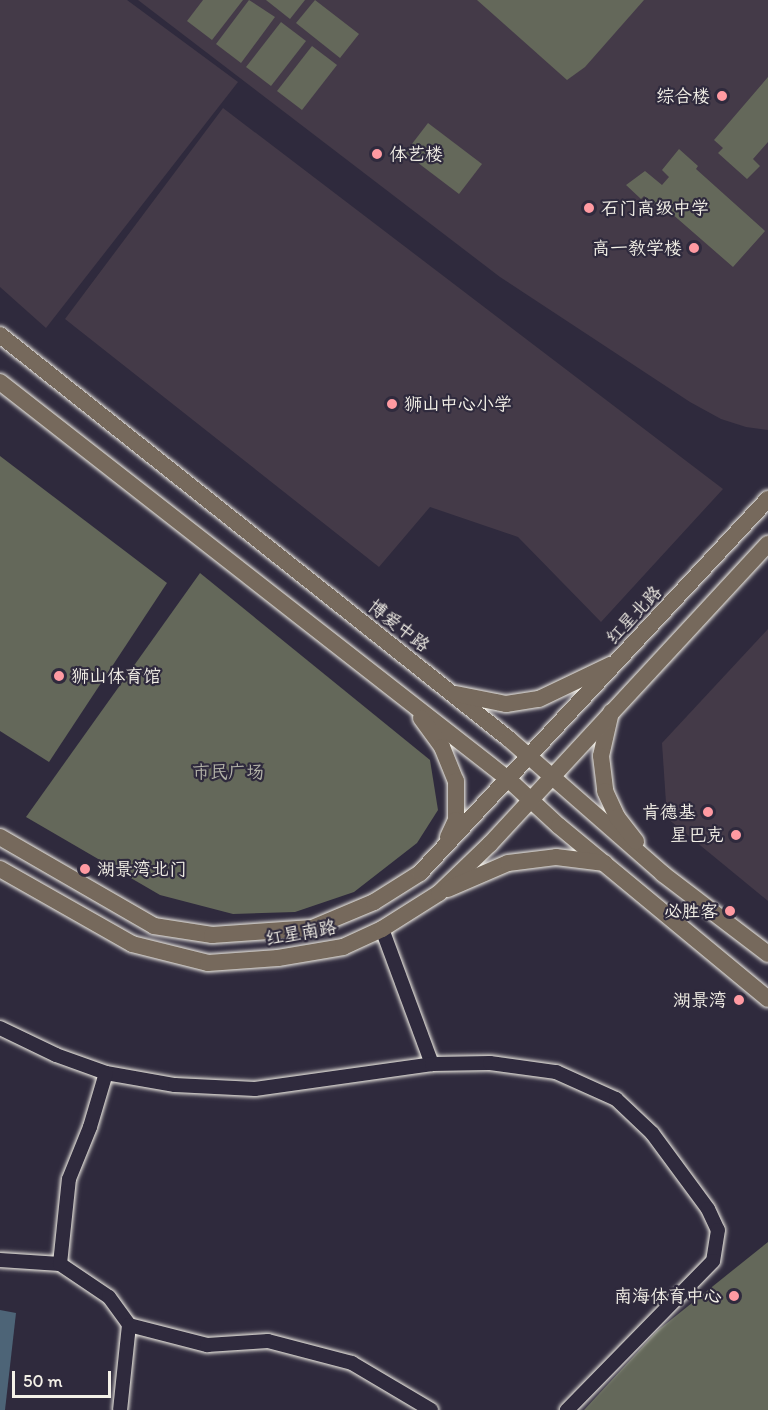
<!DOCTYPE html>
<html>
<head>
<meta charset="utf-8">
<style>
	body { margin:0 }
	#map { position:relative; width:768px; height:1410px; overflow:hidden; background:#2f2a3d; font-family:Itim,"LXGW WenKai TC",sans-serif }
	div>[style] { position:absolute }
	.built>* { inset:0; background:#443a48 }
	.green>* { inset:0; background:#64685a }
	.water>* { inset:0; background:#4d6477 }
	.roads { filter:drop-shadow(0 0 2px #f4f1e8) drop-shadow(0 0 2px #f4f1e8) }
	.minor>* { height:14px; margin:-7px; padding:0 7px; transform-origin:7px; border-radius:7px; background:#2f2a3d }
	.major>* { height:16px; margin:-8px; padding:0 8px; transform-origin:8px; border-radius:8px; background:#76695c }
	.dots>* { width:16px; height:16px; translate:-50% -50%; box-sizing:border-box; border:3px solid #2f2a3d; border-radius:50% }
	span { translate:-50% -50%; white-space:nowrap; text-align:center; line-height:1.15; -webkit-text-stroke:4.5px #2f2a3d; paint-order:stroke }
	.poi-label { font-size:18px; color:#f4f1e8 }
	.right { translate:-100% -50%; text-align:right }
	.left { translate:0 -50%; text-align:left }
	.street-label { font-size:18px; color:#f4f1e8 }
	.park-label { font-size:18px; color:#b3b3a8 }
	.scale { position:absolute; left:12px; top:1371px; width:99px; height:27px; box-sizing:border-box; border:3px solid #f4f1e8; border-top:0; padding-left:8px; font-size:18px; line-height:21px; white-space:nowrap; color:#f4f1e8; -webkit-text-stroke:4px #2f2a3d; paint-order:stroke }
</style>
</head>
<body>
<div id="map">
	<div class="built">
		<div style="clip-path:polygon(0 0,127px 0,238px 82px,46px 328px,0 287px)"></div>
		<div style="clip-path:polygon(138px 0,768px 0,768px 430px,746px 427px,721px 419px,690px 402px,500px 277px)"></div>
		<div style="clip-path:polygon(223px 108px,723px 489px,601px 622px,518px 537px,430px 507px,379px 567px,65px 319px)"></div>
		<div style="clip-path:polygon(768px 629px,768px 901px,667px 818px,662px 743px)"></div>
	</div>
	<div class="green">
		<div style="clip-path:polygon(203px 0,243px 0,212px 40px,187px 21px)"></div>
		<div style="clip-path:polygon(249px 0,275px 17px,241px 63px,216px 44px)"></div>
		<div style="clip-path:polygon(266px 0,305px 0,290px 19px)"></div>
		<div style="clip-path:polygon(315px 0,359px 34px,340px 58px,296px 23px)"></div>
		<div style="clip-path:polygon(477px 0,644px 0,585px 67px,567px 80px)"></div>
		<div style="clip-path:polygon(281px 22px,306px 41px,271px 86px,246px 67px)"></div>
		<div style="clip-path:polygon(312px 46px,337px 65px,302px 110px,277px 91px)"></div>
		<div style="clip-path:polygon(768px 77px,768px 142px,753px 159px,760px 166px,747px 179px,718px 153px,723px 148px,714px 140px)"></div>
		<div style="clip-path:polygon(428px 123px,482px 164px,459px 194px,405px 153px)"></div>
		<div style="clip-path:polygon(679px 149px,698px 166px,696px 169px,765px 231px,733px 267px,663px 206px,660px 209px,644px 196px,641px 199px,626px 185px,645px 171px,662px 185px,669px 177px,662px 170px)"></div>
		<div style="clip-path:polygon(0 456px,167px 583px,49px 762px,0 731px)"></div>
		<div style="clip-path:polygon(200px 573px,430px 760px,438px 810px,417px 843px,354px 892px,295px 912px,233px 914px,160px 895px,26px 817px)"></div>
		<div style="clip-path:polygon(768px 1242px,768px 1410px,584px 1410px,657px 1331px)"></div>
	</div>
	<div class="water">
		<div style="clip-path:polygon(0 1310px,16px 1313px,5px 1410px,0 1410px)"></div>
	</div>
	<div class="roads">
		<div class="minor">
			<div style="left:382px;top:929px;width:144px;rotate:69.7deg"></div>
			<div style="left:0;top:1028px;width:62px;rotate:25.7deg"></div>
			<div style="left:56px;top:1055px;width:53px;rotate:19.8deg"></div>
			<div style="left:106px;top:1073px;width:70px;rotate:9.9deg"></div>
			<div style="left:175px;top:1085px;width:80px;rotate:2.9deg"></div>
			<div style="left:255px;top:1089px;width:179px;rotate:-8deg"></div>
			<div style="left:432px;top:1064px;width:58px;rotate:-1deg"></div>
			<div style="left:490px;top:1063px;width:67px;rotate:7.8deg"></div>
			<div style="left:556px;top:1072px;width:66px;rotate:24.2deg"></div>
			<div style="left:616px;top:1099px;width:50px;rotate:43.4deg"></div>
			<div style="left:652px;top:1133px;width:94px;rotate:53.6deg"></div>
			<div style="left:708px;top:1209px;width:23px;rotate:65deg"></div>
			<div style="left:718px;top:1230px;width:31px;rotate:99deg"></div>
			<div style="left:713px;top:1261px;width:209px;rotate:134.4deg"></div>
			<div style="left:0;top:1260px;width:60px;rotate:3.8deg"></div>
			<div style="left:60px;top:1264px;width:59px;rotate:34deg"></div>
			<div style="left:109px;top:1297px;width:34px;rotate:54deg"></div>
			<div style="left:129px;top:1325px;width:85px;rotate:96deg"></div>
			<div style="left:60px;top:1264px;width:85px;rotate:-84deg"></div>
			<div style="left:69px;top:1179px;width:56px;rotate:-68deg"></div>
			<div style="left:90px;top:1127px;width:56px;rotate:-73.5deg"></div>
			<div style="left:129px;top:1325px;width:81px;rotate:14.4deg"></div>
			<div style="left:207px;top:1345px;width:61px;rotate:-3.8deg"></div>
			<div style="left:268px;top:1341px;width:87px;rotate:14.7deg"></div>
			<div style="left:352px;top:1363px;width:92px;rotate:30.7deg"></div>
		</div>
		<div class="major">
			<div style="left:0;top:335px;width:650px;rotate:38.44deg"></div>
			<div style="left:509px;top:739px;width:205px;rotate:41.2deg"></div>
			<div style="left:663px;top:874px;width:132px;rotate:37.3deg"></div>
			<div style="left:0;top:382px;width:645px;rotate:38.01deg"></div>
			<div style="left:508px;top:779px;width:69px;rotate:42.7deg"></div>
			<div style="left:559px;top:826px;width:271px;rotate:39.6deg"></div>
			<div style="left:456px;top:694px;width:51px;rotate:11.3deg"></div>
			<div style="left:506px;top:704px;width:33px;rotate:-9deg"></div>
			<div style="left:539px;top:699px;width:79px;rotate:-25.6deg"></div>
			<div style="left:611px;top:712px;width:45px;rotate:102.8deg"></div>
			<div style="left:601px;top:756px;width:35px;rotate:83deg"></div>
			<div style="left:605px;top:791px;width:29px;rotate:65deg"></div>
			<div style="left:617px;top:817px;width:31px;rotate:52deg"></div>
			<div style="left:421px;top:718px;width:36px;rotate:54deg"></div>
			<div style="left:442px;top:747px;width:37px;rotate:68deg"></div>
			<div style="left:456px;top:781px;width:39px;rotate:90deg"></div>
			<div style="left:456px;top:820px;width:19px;rotate:115deg"></div>
			<div style="left:0;top:837px;width:178px;rotate:30deg"></div>
			<div style="left:154px;top:926px;width:59px;rotate:8.8deg"></div>
			<div style="left:212px;top:935px;width:100px;rotate:-4deg"></div>
			<div style="left:312px;top:928px;width:67px;rotate:-22.8deg"></div>
			<div style="left:374px;top:902px;width:54px;rotate:-32.2deg"></div>
			<div style="left:420px;top:873px;width:511px;rotate:-47.06deg"></div>
			<div style="left:0;top:869px;width:152px;rotate:29.6deg"></div>
			<div style="left:132px;top:944px;width:78px;rotate:14deg"></div>
			<div style="left:208px;top:963px;width:70px;rotate:-4.1deg"></div>
			<div style="left:278px;top:958px;width:66px;rotate:-9.6deg"></div>
			<div style="left:343px;top:947px;width:43px;rotate:-24.8deg"></div>
			<div style="left:382px;top:929px;width:67px;rotate:-32.3deg"></div>
			<div style="left:439px;top:893px;width:71px;rotate:-43.9deg"></div>
			<div style="left:490px;top:844px;width:409px;rotate:-47.2deg"></div>
			<div style="left:448px;top:889px;width:65px;rotate:-23.4deg"></div>
			<div style="left:508px;top:863px;width:48px;rotate:-7.1deg"></div>
			<div style="left:556px;top:857px;width:49px;rotate:7deg"></div>
		</div>
	</div>
	<div class="dots">
		<div style="left:722px;top:96px;background:#ff9aa2"></div>
		<div style="left:377px;top:154px;background:#ff9aa2"></div>
		<div style="left:589px;top:208px;background:#ff9aa2"></div>
		<div style="left:694px;top:248px;background:#ff9aa2"></div>
		<div style="left:392px;top:404px;background:#ff9aa2"></div>
		<div style="left:59px;top:676px;background:#ff9aa2"></div>
		<div style="left:708px;top:812px;background:#ff9aa2"></div>
		<div style="left:736px;top:835px;background:#ff9aa2"></div>
		<div style="left:85px;top:869px;background:#ff9aa2"></div>
		<div style="left:730px;top:911px;background:#ff9aa2"></div>
		<div style="left:739px;top:1000px;background:#ff9aa2"></div>
		<div style="left:734px;top:1296px;background:#ff9aa2"></div>
	</div>
	<div class="poi-label">
		<span class="right" style="left:710px;top:96px">综合楼</span>
		<span class="left" style="left:389px;top:154px">体艺楼</span>
		<span class="left" style="left:601px;top:208px">石门高级中学</span>
		<span class="right" style="left:682px;top:248px">高一教学楼</span>
		<span class="left" style="left:404px;top:404px">狮山中心小学</span>
		<span class="left" style="left:71px;top:676px">狮山体育馆</span>
		<span class="right" style="left:696px;top:812px">肯德基</span>
		<span class="right" style="left:724px;top:835px">星巴克</span>
		<span class="left" style="left:97px;top:869px">湖景湾北门</span>
		<span class="right" style="left:718px;top:911px">必胜客</span>
		<span class="right" style="left:727px;top:1000px">湖景湾</span>
		<span class="right" style="left:722px;top:1296px">南海体育中心</span>
	</div>
	<div class="street-label">
		<span style="left:634px;top:615px;rotate:-47deg">红星北路</span>
		<span style="left:399px;top:626px;rotate:38deg">博爱中路</span>
		<span style="left:301px;top:933px;rotate:-10deg">红星南路</span>
	</div>
	<div class="park-label">
		<span style="left:228px;top:772px">市民广场</span>
	</div>
	<div class="scale">50 m</div>
</div>
</body>
</html>
